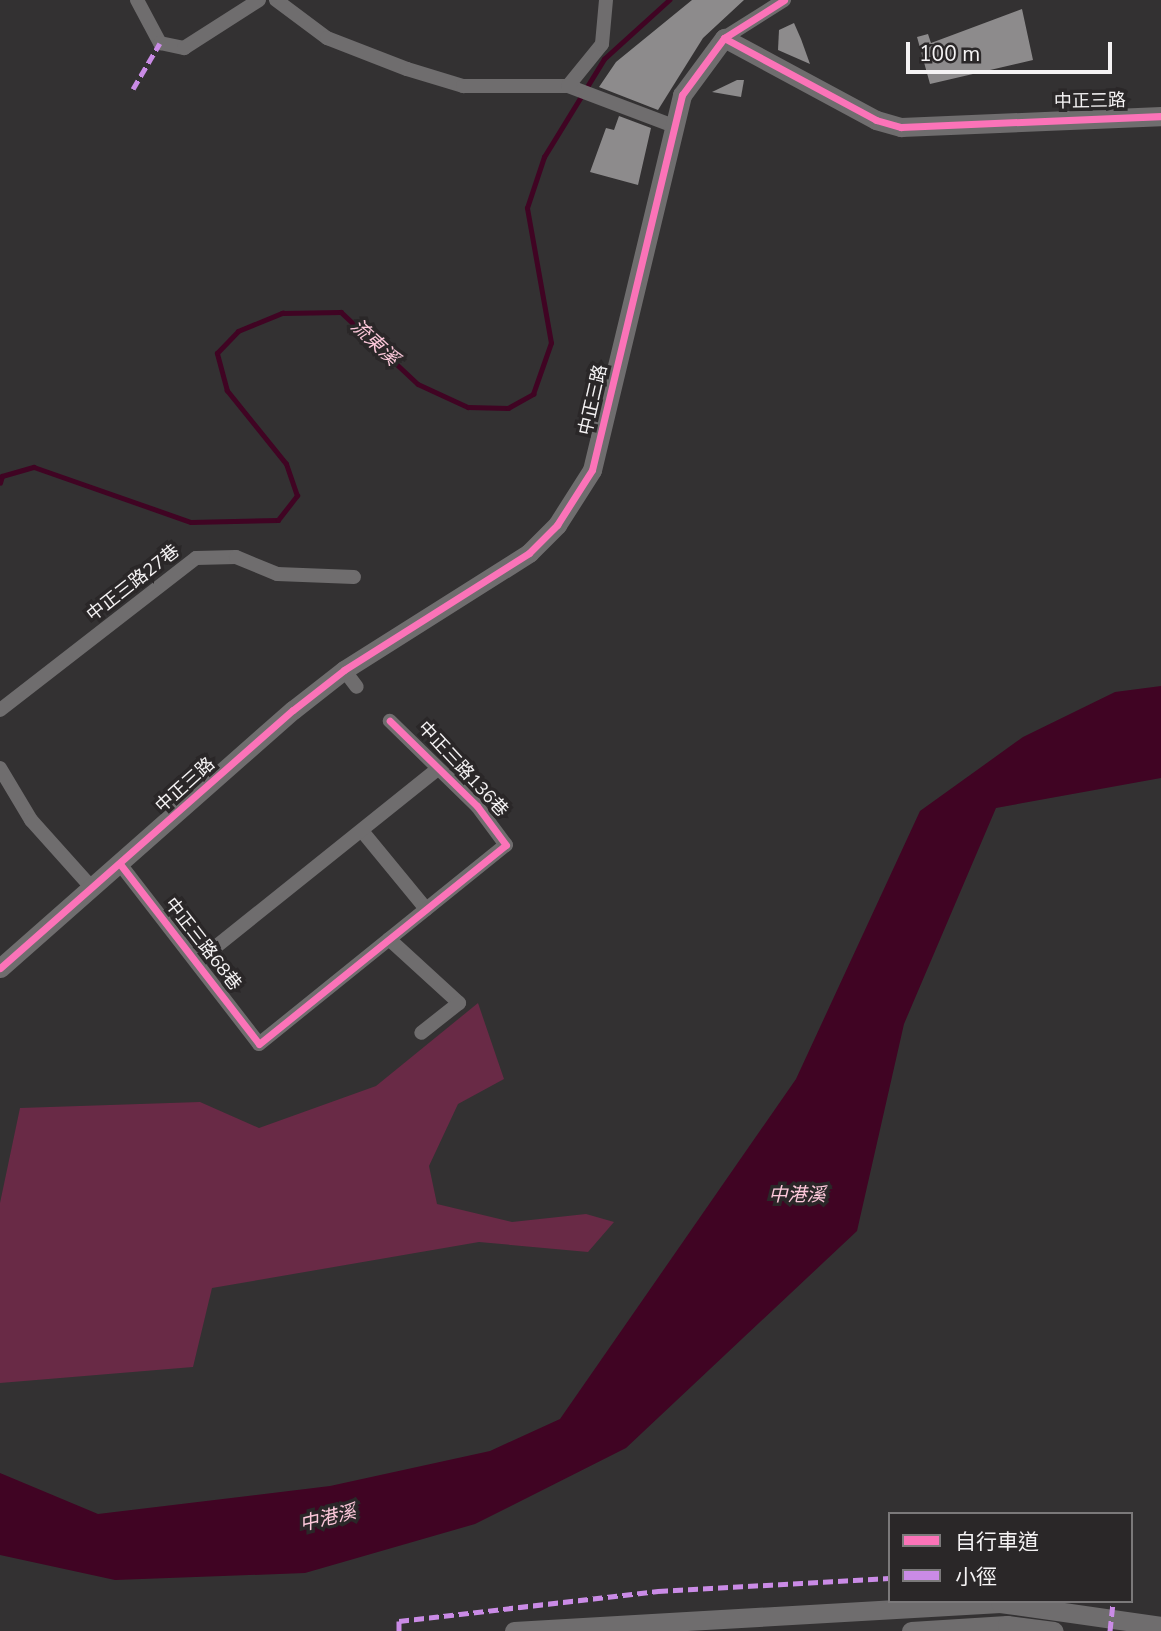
<!DOCTYPE html>
<html>
<head>
<meta charset="utf-8">
<style>
	body { margin:0 }
	#map { position:relative; width:1161px; height:1631px; overflow:hidden; background:#333132; font-family:"Nunito Sans","Noto Sans TC",sans-serif }
	div>[style] { position:absolute }
	.green>* { inset:0; background:#692a46 }
	.water>* { inset:0; background:#400423 }
	.stream>* { height:4.5px; margin:-2.25px; padding:0 2.25px; transform-origin:2.25px; border-radius:2.25px; background:#400423 }
	.building>* { inset:0; background:#8d8b8c }
	.minor>* { height:14px; margin:-7px; padding:0 7px; transform-origin:7px; border-radius:7px; background:#6f6d6e }
	.secondary>* { height:19px; margin:-9.5px; padding:0 9.5px; transform-origin:9.5px; border-radius:9.5px; background:#6f6d6e }
	.quiet>* { height:5px; margin-top:-2.5px; transform-origin:0; background:repeating-linear-gradient(90deg,#ca8be6 0 10px,transparent 0 15px) }
	.cycleway>* { height:7px; margin:-3.5px; padding:0 3.5px; transform-origin:3.5px; border-radius:3.5px; background:#fb73b8 }
	span { translate:-50% -50%; white-space:nowrap; text-align:center; line-height:1.15; -webkit-text-stroke:7px #2a2728; paint-order:stroke }
	.street-label { font-size:18px; color:#f5f3f4 }
	.water-label { font-size:19px; color:#fcc8da; font-style:italic }
	.legend { position:absolute; left:888px; top:1512px; width:245px; height:91px; box-sizing:border-box; background:#2a2728; border:2px solid #7b797a; margin:0; padding:9px 12px; list-style:none; font-size:21px; color:#f5f3f4 }
	.legend li { display:flex; align-items:center; gap:14px; height:35px }
	.legend b { width:35px; border:2px solid #7b797a }
	.scale { position:absolute; left:906px; top:42px; width:206px; height:32px; box-sizing:border-box; border:4px solid #f5f3f4; border-top:0; padding-left:9px; font-size:21px; line-height:24px; white-space:nowrap; color:#f5f3f4; -webkit-text-stroke:5px #2a2728; paint-order:stroke }
</style>
</head>
<body>
<div id="map">
	<div class="green">
		<div style="clip-path:polygon(478px 1003px,504px 1079px,458px 1104px,429px 1166px,437px 1204px,512px 1222px,586px 1214px,614px 1222px,588px 1252px,479px 1242px,212px 1288px,193px 1367px,0 1383px,0 1203px,20px 1108px,200px 1102px,259px 1128px,376px 1086px)"></div>
	</div>
	<div class="water">
		<div style="clip-path:polygon(1161px 686px,1161px 778px,996px 808px,904px 1024px,857px 1231px,626px 1448px,475px 1524px,305px 1573px,115px 1580px,0 1555px,0 1473px,98px 1514px,330px 1486px,490px 1451px,560px 1419px,796px 1079px,920px 811px,1023px 737px,1115px 692px)"></div>
	</div>
	<div class="stream">
		<div style="left:0;top:483px;width:7px;rotate:-74deg"></div>
		<div style="left:2px;top:476px;width:33px;rotate:-16deg"></div>
		<div style="left:34px;top:467px;width:166px;rotate:19.3deg"></div>
		<div style="left:191px;top:522px;width:87px;rotate:-1.3deg"></div>
		<div style="left:278px;top:520px;width:31px;rotate:-52deg"></div>
		<div style="left:297px;top:496px;width:34px;rotate:-109deg"></div>
		<div style="left:286px;top:464px;width:94px;rotate:-128.9deg"></div>
		<div style="left:227px;top:391px;width:39px;rotate:-105deg"></div>
		<div style="left:217px;top:353px;width:30px;rotate:-46deg"></div>
		<div style="left:238px;top:331px;width:48px;rotate:-22.2deg"></div>
		<div style="left:282px;top:313px;width:59px;rotate:-1deg"></div>
		<div style="left:341px;top:312px;width:105px;rotate:43.1deg"></div>
		<div style="left:418px;top:384px;width:55px;rotate:24.7deg"></div>
		<div style="left:468px;top:407px;width:40px;rotate:1.4deg"></div>
		<div style="left:508px;top:408px;width:29px;rotate:-29deg"></div>
		<div style="left:533px;top:394px;width:54px;rotate:-70.6deg"></div>
		<div style="left:551px;top:343px;width:137px;rotate:-100.1deg"></div>
		<div style="left:527px;top:208px;width:54px;rotate:-71.6deg"></div>
		<div style="left:544px;top:157px;width:115px;rotate:-58.5deg"></div>
		<div style="left:604px;top:59px;width:88px;rotate:-42.2deg"></div>
	</div>
	<div class="building">
		<div style="clip-path:polygon(692px 0,744px 0,703px 38px,658px 110px,599px 87px,616px 62px)"></div>
		<div style="clip-path:polygon(1022px 9px,1033px 60px,930px 84px,917px 37px,928px 34px,931px 43px)"></div>
		<div style="clip-path:polygon(794px 23px,801px 39px,810px 64px,778px 50px,779px 30px)"></div>
		<div style="clip-path:polygon(737px 80px,744px 80px,741px 97px,712px 92px)"></div>
		<div style="clip-path:polygon(619px 116px,651px 128px,638px 185px,590px 172px,606px 128px,614px 130px)"></div>
	</div>
	<div class="minor">
		<div style="left:137px;top:0;width:49px;rotate:61.9deg"></div>
		<div style="left:160px;top:43px;width:25px;rotate:12deg"></div>
		<div style="left:184px;top:48px;width:89px;rotate:-32.6deg"></div>
		<div style="left:276px;top:0;width:64px;rotate:36.7deg"></div>
		<div style="left:327px;top:38px;width:86px;rotate:21.2deg"></div>
		<div style="left:407px;top:69px;width:59px;rotate:16.9deg"></div>
		<div style="left:463px;top:86px;width:105px"></div>
		<div style="left:568px;top:86px;width:113px;rotate:20.7deg"></div>
		<div style="left:724px;top:38px;width:71px;rotate:-32.3deg"></div>
		<div style="left:568px;top:86px;width:54px;rotate:-51deg"></div>
		<div style="left:602px;top:44px;width:44px;rotate:-84.8deg"></div>
		<div style="left:344px;top:670px;width:21px;rotate:53deg"></div>
		<div style="left:0;top:710px;width:248px;rotate:-37.8deg"></div>
		<div style="left:196px;top:558px;width:40px;rotate:-1.4deg"></div>
		<div style="left:236px;top:557px;width:44px;rotate:22.5deg"></div>
		<div style="left:277px;top:574px;width:77px;rotate:2.2deg"></div>
		<div style="left:0;top:768px;width:61px;rotate:59.2deg"></div>
		<div style="left:31px;top:820px;width:91px;rotate:48.1deg"></div>
		<div style="left:362px;top:831px;width:101px;rotate:50.6deg"></div>
		<div style="left:120px;top:864px;width:227px;rotate:52.3deg"></div>
		<div style="left:259px;top:1044px;width:317px;rotate:-38.9deg"></div>
		<div style="left:506px;top:845px;width:49px;rotate:-126.6deg"></div>
		<div style="left:477px;top:806px;width:122px;rotate:-135.7deg"></div>
		<div style="left:389px;top:939px;width:95px;rotate:42.4deg"></div>
		<div style="left:459px;top:1003px;width:48px;rotate:141.7deg"></div>
		<div style="left:198px;top:961px;width:307px;rotate:-38.7deg"></div>
	</div>
	<div class="secondary">
		<div style="left:0;top:968px;width:390px;rotate:-41.4deg"></div>
		<div style="left:293px;top:710px;width:65px;rotate:-38.1deg"></div>
		<div style="left:344px;top:670px;width:219px;rotate:-32.3deg"></div>
		<div style="left:529px;top:553px;width:40px;rotate:-45deg"></div>
		<div style="left:557px;top:525px;width:65px;rotate:-57.5deg"></div>
		<div style="left:592px;top:470px;width:386px;rotate:-76.5deg"></div>
		<div style="left:682px;top:95px;width:71px;rotate:-53.6deg"></div>
		<div style="left:724px;top:38px;width:173px;rotate:28.3deg"></div>
		<div style="left:876px;top:120px;width:26px;rotate:16deg"></div>
		<div style="left:901px;top:127px;width:260px;rotate:-2.4deg"></div>
		<div style="left:514px;top:1631px;width:487px;rotate:-3.3deg"></div>
		<div style="left:1000px;top:1603px;width:163px;rotate:8.1deg"></div>
		<div style="left:911px;top:1631px;width:96px;rotate:-3.6deg"></div>
		<div style="left:1007px;top:1625px;width:47px;rotate:7.3deg"></div>
	</div>
	<div class="quiet">
		<div style="left:133px;top:89px;width:53px;rotate:-59.6deg"></div>
		<div style="left:399px;top:1631px;width:10px;rotate:-90deg"></div>
		<div style="left:399px;top:1621px;width:261px;rotate:-6.6deg"></div>
		<div style="left:658px;top:1591px;width:232px;rotate:-3.2deg"></div>
		<div style="left:1110px;top:1631px;width:30px;rotate:-84deg"></div>
	</div>
	<div class="cycleway">
		<div style="left:724px;top:38px;width:173px;rotate:28.3deg"></div>
		<div style="left:876px;top:120px;width:26px;rotate:16deg"></div>
		<div style="left:901px;top:127px;width:260px;rotate:-2.4deg"></div>
		<div style="left:120px;top:864px;width:227px;rotate:52.3deg"></div>
		<div style="left:259px;top:1044px;width:317px;rotate:-38.9deg"></div>
		<div style="left:506px;top:845px;width:49px;rotate:-126.6deg"></div>
		<div style="left:477px;top:806px;width:122px;rotate:-135.7deg"></div>
		<div style="left:0;top:968px;width:390px;rotate:-41.4deg"></div>
		<div style="left:293px;top:710px;width:65px;rotate:-38.1deg"></div>
		<div style="left:344px;top:670px;width:219px;rotate:-32.3deg"></div>
		<div style="left:529px;top:553px;width:40px;rotate:-45deg"></div>
		<div style="left:557px;top:525px;width:65px;rotate:-57.5deg"></div>
		<div style="left:592px;top:470px;width:386px;rotate:-76.5deg"></div>
		<div style="left:682px;top:95px;width:71px;rotate:-53.6deg"></div>
		<div style="left:724px;top:38px;width:71px;rotate:-32.3deg"></div>
	</div>
	<div class="street-label">
		<span style="left:1090px;top:101px;rotate:-1deg">中正三路</span>
		<span style="left:593px;top:400px;rotate:-77deg">中正三路</span>
		<span style="left:133px;top:583px;rotate:-38deg">中正三路27巷</span>
		<span style="left:463px;top:769px;rotate:47deg">中正三路136巷</span>
		<span style="left:185px;top:785px;rotate:-42deg">中正三路</span>
		<span style="left:203px;top:944px;rotate:52deg">中正三路68巷</span>
	</div>
	<div class="water-label">
		<span style="left:374px;top:343px;rotate:43deg">流東溪</span>
		<span style="left:797px;top:1196px">中港溪</span>
		<span style="left:328px;top:1519px;rotate:-14deg">中港溪</span>
	</div>
	<ul class="legend">
	<li><b style="height:9px;background:#fb73b8"></b>自行車道</li>
	<li><b style="height:9px;background:#ca8be6"></b>小徑</li>
	</ul>
	<div class="scale">100 m</div>
</div>
</body>
</html>
